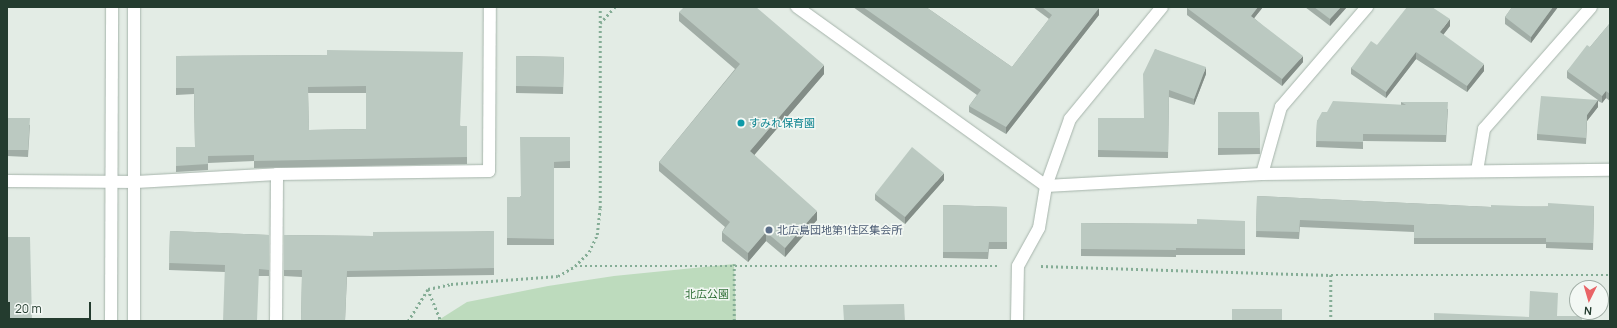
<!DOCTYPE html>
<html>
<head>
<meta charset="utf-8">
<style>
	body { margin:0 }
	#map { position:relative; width:1617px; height:328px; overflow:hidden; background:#e3ece5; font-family:Manrope,"Noto Sans JP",sans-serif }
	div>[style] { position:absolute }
	.green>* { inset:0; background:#bddbbd }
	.path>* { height:2.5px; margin-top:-1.25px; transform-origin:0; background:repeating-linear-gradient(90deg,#85ad96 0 2px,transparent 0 5px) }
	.roads { filter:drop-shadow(0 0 1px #a6b4ab) drop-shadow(0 0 1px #a6b4ab) }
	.minor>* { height:12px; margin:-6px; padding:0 6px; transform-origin:6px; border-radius:6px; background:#fff }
	.wall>* { inset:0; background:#a1ada6 }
	.shaded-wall>* { inset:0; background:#838d87 }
	.building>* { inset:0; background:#bbc9c1 }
	.dots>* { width:11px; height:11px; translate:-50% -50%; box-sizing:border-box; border:2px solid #f3f8f4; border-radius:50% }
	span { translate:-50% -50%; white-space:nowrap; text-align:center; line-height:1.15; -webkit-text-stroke:3px #f3f8f4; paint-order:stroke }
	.culture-label { font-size:11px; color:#0d838f }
	.left { translate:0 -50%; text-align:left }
	.service-label { font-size:11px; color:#4e5e75 }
	.park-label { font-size:11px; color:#317038 }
	.frame { position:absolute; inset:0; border:8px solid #243c2f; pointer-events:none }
	.north { position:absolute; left:1569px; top:280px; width:40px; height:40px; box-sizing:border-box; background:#f3f8f4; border:1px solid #a0ada5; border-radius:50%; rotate:185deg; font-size:11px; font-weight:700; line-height:16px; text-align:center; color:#243c2f }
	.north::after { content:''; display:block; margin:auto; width:14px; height:18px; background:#e96467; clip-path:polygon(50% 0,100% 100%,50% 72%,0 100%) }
	.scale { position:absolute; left:8px; top:302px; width:83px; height:18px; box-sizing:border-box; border:2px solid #243c2f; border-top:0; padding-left:5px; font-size:12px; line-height:14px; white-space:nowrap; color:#243c2f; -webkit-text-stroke:3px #f3f8f4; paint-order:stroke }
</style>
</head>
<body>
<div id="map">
	<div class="green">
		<div style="clip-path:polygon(734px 264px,736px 321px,437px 321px,467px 302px,548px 286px,614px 276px)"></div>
	</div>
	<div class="path">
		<div style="left:600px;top:23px;width:22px;rotate:-47deg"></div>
		<div style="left:575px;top:266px;width:423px"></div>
		<div style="left:1041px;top:266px;width:290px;rotate:1.8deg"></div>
		<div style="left:1331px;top:275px;width:279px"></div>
		<div style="left:1331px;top:275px;width:46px;rotate:90deg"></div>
		<div style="left:428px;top:289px;width:35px;rotate:68deg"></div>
		<div style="left:408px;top:321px;width:38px;rotate:-58deg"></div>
		<div style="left:428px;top:289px;width:24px;rotate:-12deg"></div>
		<div style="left:451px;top:284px;width:107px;rotate:-4.3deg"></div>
		<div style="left:558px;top:276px;width:20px;rotate:-30deg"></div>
		<div style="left:575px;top:266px;width:20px;rotate:-45deg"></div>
		<div style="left:589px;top:252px;width:19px;rotate:-65deg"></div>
		<div style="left:597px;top:235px;width:27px;rotate:-84deg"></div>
		<div style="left:600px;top:208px;width:201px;rotate:-90deg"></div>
		<div style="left:734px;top:321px;width:57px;rotate:-90deg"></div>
	</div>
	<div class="roads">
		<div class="minor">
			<div style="left:134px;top:7px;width:314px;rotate:90deg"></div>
			<div style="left:797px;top:7px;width:307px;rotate:35.7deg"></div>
			<div style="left:1046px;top:186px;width:216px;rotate:-3.2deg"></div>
			<div style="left:1262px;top:174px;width:348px;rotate:-0.7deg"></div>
			<div style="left:1477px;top:171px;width:43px;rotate:-80.5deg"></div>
			<div style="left:1484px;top:129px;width:162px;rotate:-48.7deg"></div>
			<div style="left:1262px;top:174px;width:70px;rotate:-74.2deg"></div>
			<div style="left:1281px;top:107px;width:132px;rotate:-49.3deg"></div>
			<div style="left:7px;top:181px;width:129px;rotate:0.4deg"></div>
			<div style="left:136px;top:182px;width:141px;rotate:-3.2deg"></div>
			<div style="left:277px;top:174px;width:212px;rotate:-0.8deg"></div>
			<div style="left:489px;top:171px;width:164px;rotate:-89.7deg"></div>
			<div style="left:111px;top:321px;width:314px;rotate:-89.8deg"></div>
			<div style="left:276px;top:321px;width:147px;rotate:-89.6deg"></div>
			<div style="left:1017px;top:321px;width:55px;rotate:-89deg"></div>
			<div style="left:1018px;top:266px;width:43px;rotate:-61.1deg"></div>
			<div style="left:1039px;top:228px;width:43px;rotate:-80.5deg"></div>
			<div style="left:1046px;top:186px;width:71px;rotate:-70.3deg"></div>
			<div style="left:1070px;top:119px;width:145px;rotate:-50.6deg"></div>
		</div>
	</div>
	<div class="wall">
		<div style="clip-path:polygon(853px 7px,926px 7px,1012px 67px,1049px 19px,1033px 7px,1098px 7px,1099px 15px,1006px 134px,969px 112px,969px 106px,977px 95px)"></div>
		<div style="clip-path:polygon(1188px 7px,1263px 7px,1254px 18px,1303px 62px,1282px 86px,1187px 15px,1187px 8px)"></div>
		<div style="clip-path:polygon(1305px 7px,1347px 7px,1330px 26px)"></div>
		<div style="clip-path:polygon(1512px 7px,1558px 7px,1531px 43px,1505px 24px,1505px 17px)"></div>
		<div style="clip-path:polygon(679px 12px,824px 74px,754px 155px,817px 220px,785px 257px,766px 241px,748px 262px,722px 241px,722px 232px,725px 227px,659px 171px,659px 162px,735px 69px,679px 21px)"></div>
		<div style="clip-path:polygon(1610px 23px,1610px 101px,1606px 98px,1602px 103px,1598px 101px,1598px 107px,1587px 121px,1586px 144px,1537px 140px,1537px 134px,1598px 100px,1567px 78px,1567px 71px,1590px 47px)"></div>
		<div style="clip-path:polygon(1450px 26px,1443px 35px,1484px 71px,1467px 92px,1416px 59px,1386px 98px,1351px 74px,1351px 68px,1377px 45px)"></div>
		<div style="clip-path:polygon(1155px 49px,1206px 74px,1194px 105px,1169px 97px,1168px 158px,1098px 157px,1098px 118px,1144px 118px)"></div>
		<div style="clip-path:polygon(evenodd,327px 55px,461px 126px,467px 126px,467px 164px,254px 168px,254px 161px,208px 163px,208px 170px,176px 172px,176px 147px,195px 147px,194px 94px,176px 95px,176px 56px,327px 55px,308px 93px,366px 93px,366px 129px,309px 130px,308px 93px)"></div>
		<div style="clip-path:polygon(516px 56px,564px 57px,563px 94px,516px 93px)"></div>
		<div style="clip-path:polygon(1401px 102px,1448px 109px,1446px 142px,1363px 141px,1363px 149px,1316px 147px,1317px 121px,1327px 112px,1401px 105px)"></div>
		<div style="clip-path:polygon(1218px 112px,1259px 112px,1260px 154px,1218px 155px)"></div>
		<div style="clip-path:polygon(7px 118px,30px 125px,28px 157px,7px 156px)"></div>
		<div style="clip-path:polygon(570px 137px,570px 168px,554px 168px,554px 245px,507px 245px,507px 197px,520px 197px)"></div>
		<div style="clip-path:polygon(944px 180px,905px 224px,875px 200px,875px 194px)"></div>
		<div style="clip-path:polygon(1257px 196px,1491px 207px,1594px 206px,1593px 250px,1546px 248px,1546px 244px,1414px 244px,1414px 232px,1300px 227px,1299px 239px,1256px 237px)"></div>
		<div style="clip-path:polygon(943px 205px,1007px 207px,1007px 249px,989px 249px,988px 259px,943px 258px)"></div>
		<div style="clip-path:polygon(1245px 221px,1245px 255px,1176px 255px,1176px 257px,1081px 256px,1081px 223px,1197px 224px)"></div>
		<div style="clip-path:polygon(170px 231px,269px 235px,269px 276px,259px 276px,225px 272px,169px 270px)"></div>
		<div style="clip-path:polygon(494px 231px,494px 275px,347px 277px,345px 321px,301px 321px,302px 277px,284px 276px,284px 235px,373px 236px)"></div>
	</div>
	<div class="shaded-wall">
		<div style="clip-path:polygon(1258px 7px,1263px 7px,1251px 22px,1251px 16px)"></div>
		<div style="clip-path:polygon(1341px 7px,1347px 7px,1330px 26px,1330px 19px)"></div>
		<div style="clip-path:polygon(1553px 7px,1558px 7px,1531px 43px,1531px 37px)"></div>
		<div style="clip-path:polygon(1099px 8px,1099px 15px,1006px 134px,1006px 127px)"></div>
		<div style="clip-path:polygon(1450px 19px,1450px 26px,1440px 39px,1440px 32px)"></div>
		<div style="clip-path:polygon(1416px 52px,1416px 59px,1386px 98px,1386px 92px)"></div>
		<div style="clip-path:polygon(1303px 56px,1303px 62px,1282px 86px,1282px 79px)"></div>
		<div style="clip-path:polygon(1484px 64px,1484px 71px,1467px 92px,1467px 86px)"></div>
		<div style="clip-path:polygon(824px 65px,824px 74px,750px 160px,750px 151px)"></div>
		<div style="clip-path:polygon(1206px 67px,1206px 74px,1194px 105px,1194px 99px)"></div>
		<div style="clip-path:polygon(1606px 91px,1606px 98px,1602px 103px,1602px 96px)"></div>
		<div style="clip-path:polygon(1598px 100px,1598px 107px,1587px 121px,1586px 144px,1587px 115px)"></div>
		<div style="clip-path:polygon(944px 173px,944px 180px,905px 224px,905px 217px)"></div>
		<div style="clip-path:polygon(817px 211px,817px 220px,785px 257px,785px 248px)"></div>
		<div style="clip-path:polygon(766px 232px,766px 241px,748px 262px,748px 253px)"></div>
	</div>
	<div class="building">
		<div style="clip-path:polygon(684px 7px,756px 7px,824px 65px,750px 151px,817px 211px,785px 248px,766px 232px,748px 253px,722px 232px,730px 222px,659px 162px,740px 64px,679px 12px)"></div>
		<div style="clip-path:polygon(863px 7px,926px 7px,1012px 67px,1052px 15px,1042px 7px,1098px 7px,1099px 8px,1006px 127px,969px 106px,981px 90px)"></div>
		<div style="clip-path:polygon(1188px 7px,1258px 7px,1251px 16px,1303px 56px,1282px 79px,1187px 8px)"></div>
		<div style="clip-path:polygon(1314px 7px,1341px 7px,1330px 19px)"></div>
		<div style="clip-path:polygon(1407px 7px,1432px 7px,1450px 19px,1440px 32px,1484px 64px,1467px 86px,1416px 52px,1386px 92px,1351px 68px,1371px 41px,1377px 45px)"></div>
		<div style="clip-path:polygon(1512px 7px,1553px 7px,1531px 37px,1505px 17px)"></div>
		<div style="clip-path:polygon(1610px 23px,1610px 94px,1606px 91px,1602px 96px,1567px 71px,1587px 45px,1590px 47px)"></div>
		<div style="clip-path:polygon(1155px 49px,1206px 67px,1194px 99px,1169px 90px,1168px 152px,1098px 150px,1098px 118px,1144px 118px,1143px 74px)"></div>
		<div style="clip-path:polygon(evenodd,327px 50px,463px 52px,460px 126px,467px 126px,467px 157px,254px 161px,254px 155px,208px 156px,208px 164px,176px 166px,176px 147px,195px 147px,194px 88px,176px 88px,176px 56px,327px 55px,327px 50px,366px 86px,366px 129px,309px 130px,308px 87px,366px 86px)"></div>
		<div style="clip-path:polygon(516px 56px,564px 57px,563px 87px,516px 86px)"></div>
		<div style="clip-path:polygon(1541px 96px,1598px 100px,1587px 115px,1586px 138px,1537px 134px)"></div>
		<div style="clip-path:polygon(1333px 101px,1406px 105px,1401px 102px,1448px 102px,1446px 135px,1363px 134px,1363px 142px,1316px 141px,1317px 121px,1322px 112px,1327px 112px)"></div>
		<div style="clip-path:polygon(1218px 112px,1259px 112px,1260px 148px,1218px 148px)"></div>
		<div style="clip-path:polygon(7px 118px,30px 118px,28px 150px,7px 150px)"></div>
		<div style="clip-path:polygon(520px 137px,570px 137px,570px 161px,554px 162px,554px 239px,507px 238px,507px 197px,521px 197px)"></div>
		<div style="clip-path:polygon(912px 147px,944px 173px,905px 217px,875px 194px)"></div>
		<div style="clip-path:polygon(1257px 196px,1491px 207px,1491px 205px,1548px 207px,1548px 203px,1594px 206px,1593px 243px,1546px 242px,1546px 238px,1414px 238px,1414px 225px,1300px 220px,1299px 232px,1256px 231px)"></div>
		<div style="clip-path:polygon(943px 205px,1007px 207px,1007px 242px,989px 242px,988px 252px,943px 252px)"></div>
		<div style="clip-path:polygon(1197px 219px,1245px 221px,1245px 249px,1176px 248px,1176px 250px,1081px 249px,1081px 223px,1197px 224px)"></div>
		<div style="clip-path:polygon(170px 231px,269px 235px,269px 270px,259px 269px,257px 321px,223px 321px,225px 265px,169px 263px)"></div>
		<div style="clip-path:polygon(494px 231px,494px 268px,347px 271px,345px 321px,301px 321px,302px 270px,284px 270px,284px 235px,373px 236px,373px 232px)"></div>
		<div style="clip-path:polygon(7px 237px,30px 237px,32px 321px,7px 321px)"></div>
		<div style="clip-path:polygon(1530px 291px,1558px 293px,1557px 316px,1582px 316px,1582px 321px,1434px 321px,1434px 313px,1529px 317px)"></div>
		<div style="clip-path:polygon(904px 304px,905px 321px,844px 321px,843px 305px)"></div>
		<div style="clip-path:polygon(1232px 309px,1282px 309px,1282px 321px,1232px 321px)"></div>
	</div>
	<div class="dots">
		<div style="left:741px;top:123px;background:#0f9aa8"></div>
		<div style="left:769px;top:230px;background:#5c6f8a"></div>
	</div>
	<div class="culture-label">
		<span class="left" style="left:749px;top:123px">すみれ保育園</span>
	</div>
	<div class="service-label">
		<span class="left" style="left:777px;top:230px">北広島団地第1住区集会所</span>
	</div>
	<div class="park-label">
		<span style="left:707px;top:294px">北広公園</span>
	</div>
	<div class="frame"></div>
	<div class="north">N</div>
	<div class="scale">20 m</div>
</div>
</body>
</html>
